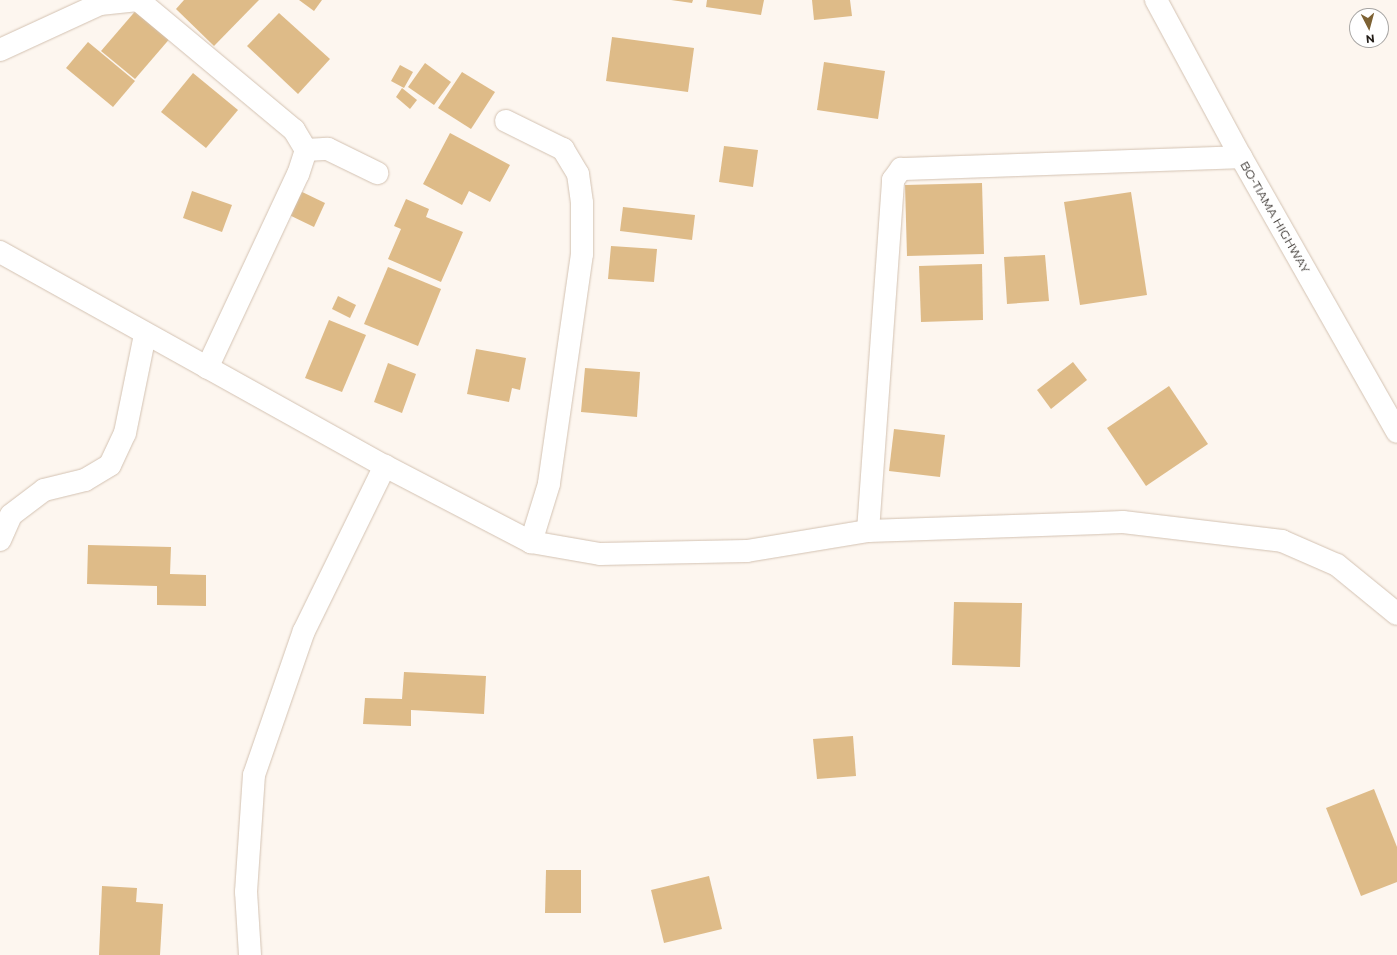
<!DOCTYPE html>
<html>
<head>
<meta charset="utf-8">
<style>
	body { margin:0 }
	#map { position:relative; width:1397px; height:955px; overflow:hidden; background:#fdf6ef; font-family:Montserrat,sans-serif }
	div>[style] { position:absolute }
	.building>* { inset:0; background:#debb88 }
	.roads { filter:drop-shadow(0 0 1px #d3c2b2) drop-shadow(0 0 1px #d3c2b2) }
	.minor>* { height:22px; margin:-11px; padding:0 11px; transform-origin:11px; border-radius:11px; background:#fff }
	.highway>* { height:22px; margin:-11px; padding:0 11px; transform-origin:11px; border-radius:11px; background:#fff }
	span { translate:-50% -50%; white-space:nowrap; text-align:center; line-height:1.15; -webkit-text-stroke:3px #fff; paint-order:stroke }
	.street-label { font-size:12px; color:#231d18 }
	.north { position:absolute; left:1349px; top:8px; width:40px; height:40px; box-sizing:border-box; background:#fff; border:1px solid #a7a5a3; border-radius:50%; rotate:174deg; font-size:11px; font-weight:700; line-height:16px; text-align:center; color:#231d18 }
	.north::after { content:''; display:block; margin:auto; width:14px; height:18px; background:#7d6234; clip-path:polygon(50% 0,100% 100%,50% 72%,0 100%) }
</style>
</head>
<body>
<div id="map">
	<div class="building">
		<div style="clip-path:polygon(184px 0,259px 0,214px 46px,176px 9px)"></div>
		<div style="clip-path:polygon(299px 0,322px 0,314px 11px)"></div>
		<div style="clip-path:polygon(671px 0,693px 0,692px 3px)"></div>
		<div style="clip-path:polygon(707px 0,764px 0,761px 15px,706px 7px)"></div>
		<div style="clip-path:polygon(812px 0,850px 0,852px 16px,814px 20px)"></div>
		<div style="clip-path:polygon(138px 8px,172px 36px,135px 79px,101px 51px)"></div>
		<div style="clip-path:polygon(279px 13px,330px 59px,298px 94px,247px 46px)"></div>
		<div style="clip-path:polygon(612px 37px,694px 48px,688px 92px,606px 81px)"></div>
		<div style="clip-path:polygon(88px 42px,135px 81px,113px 107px,66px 68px)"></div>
		<div style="clip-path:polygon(824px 62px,885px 71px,878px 119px,817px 110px)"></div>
		<div style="clip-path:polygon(425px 63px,451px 82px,434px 105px,408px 87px)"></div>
		<div style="clip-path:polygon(400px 65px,413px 72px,404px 88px,391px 81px)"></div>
		<div style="clip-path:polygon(462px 72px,495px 92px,471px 129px,438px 108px)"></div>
		<div style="clip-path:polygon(193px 73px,238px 110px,206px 148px,161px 112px)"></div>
		<div style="clip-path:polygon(402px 88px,417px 100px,410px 109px,396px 97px)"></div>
		<div style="clip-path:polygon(450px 133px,510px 165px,490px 202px,469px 191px,462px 205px,423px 184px)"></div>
		<div style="clip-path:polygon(724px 146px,758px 150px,753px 187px,719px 182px)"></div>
		<div style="clip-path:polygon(982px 183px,984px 254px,907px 256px,905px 185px)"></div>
		<div style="clip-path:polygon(296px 189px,325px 203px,314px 227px,285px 213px)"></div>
		<div style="clip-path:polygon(192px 191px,232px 205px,222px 232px,183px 218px)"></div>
		<div style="clip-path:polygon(1131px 192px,1147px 295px,1080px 305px,1064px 202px)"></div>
		<div style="clip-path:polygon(406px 199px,429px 209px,426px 217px,463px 232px,441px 282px,388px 259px,401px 229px,394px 226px)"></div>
		<div style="clip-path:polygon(623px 207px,695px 215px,692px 240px,620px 231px)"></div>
		<div style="clip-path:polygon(611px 246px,657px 249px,654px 282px,608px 279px)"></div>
		<div style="clip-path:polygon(1045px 255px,1049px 301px,1007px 304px,1004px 257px)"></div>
		<div style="clip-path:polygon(982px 264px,983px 320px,921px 322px,919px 266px)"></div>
		<div style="clip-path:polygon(388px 267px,441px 289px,418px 346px,364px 324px)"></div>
		<div style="clip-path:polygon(338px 296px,356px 305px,350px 318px,332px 309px)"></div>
		<div style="clip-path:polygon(329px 320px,366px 335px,342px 392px,305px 378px)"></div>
		<div style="clip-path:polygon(476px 349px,526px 358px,520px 390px,512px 388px,509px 402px,467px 394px)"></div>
		<div style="clip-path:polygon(1073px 362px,1087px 380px,1051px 409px,1037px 390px)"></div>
		<div style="clip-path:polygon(388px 363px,416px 374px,402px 413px,374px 402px)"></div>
		<div style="clip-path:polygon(585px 368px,640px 372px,637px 417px,581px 412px)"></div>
		<div style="clip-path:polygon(1169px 386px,1208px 444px,1146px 486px,1107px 428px)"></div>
		<div style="clip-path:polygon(894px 429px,945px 435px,940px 477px,889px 471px)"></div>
		<div style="clip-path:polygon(88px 545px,171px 547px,170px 574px,206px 575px,206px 606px,157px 605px,157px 586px,87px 584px)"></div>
		<div style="clip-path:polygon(954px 602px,1022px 603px,1020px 667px,952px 665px)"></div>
		<div style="clip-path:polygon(404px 672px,486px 676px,484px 714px,411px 710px,411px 726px,363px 724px,365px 698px,402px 699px)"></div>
		<div style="clip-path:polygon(853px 736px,856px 776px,817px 779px,813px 739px)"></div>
		<div style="clip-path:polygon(1374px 789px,1397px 847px,1397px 882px,1361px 896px,1326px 808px)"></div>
		<div style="clip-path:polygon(546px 870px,581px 870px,581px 913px,545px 913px)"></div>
		<div style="clip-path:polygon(709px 876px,722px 929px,664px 943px,651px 890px)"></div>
		<div style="clip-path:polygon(102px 886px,137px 888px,136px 902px,163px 904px,160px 955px,99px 955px)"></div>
	</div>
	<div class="roads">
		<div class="minor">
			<div style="left:0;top:50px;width:110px;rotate:-24.7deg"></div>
			<div style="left:100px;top:4px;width:38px;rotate:-6deg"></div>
			<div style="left:138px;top:0;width:203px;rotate:39.8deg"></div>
			<div style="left:294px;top:130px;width:23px;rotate:59deg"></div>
			<div style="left:306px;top:150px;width:25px;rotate:108deg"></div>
			<div style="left:298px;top:174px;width:214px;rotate:115.1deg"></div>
			<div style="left:506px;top:121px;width:64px;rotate:26.2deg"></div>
			<div style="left:563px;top:149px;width:29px;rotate:59deg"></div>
			<div style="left:578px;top:174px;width:29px;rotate:82deg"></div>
			<div style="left:582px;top:203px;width:51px;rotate:90deg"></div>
			<div style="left:582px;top:254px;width:232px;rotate:98.2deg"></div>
			<div style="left:549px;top:484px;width:61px;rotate:107.2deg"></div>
			<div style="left:306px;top:150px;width:22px;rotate:-3deg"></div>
			<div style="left:328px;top:149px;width:55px;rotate:26.1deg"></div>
			<div style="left:0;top:252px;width:440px;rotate:29.1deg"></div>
			<div style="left:385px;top:466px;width:165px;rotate:27.5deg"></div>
			<div style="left:531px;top:542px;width:70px;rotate:9.9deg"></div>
			<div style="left:600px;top:554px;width:147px;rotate:-1.2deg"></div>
			<div style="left:747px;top:551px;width:123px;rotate:-9.4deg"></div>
			<div style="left:868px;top:531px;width:255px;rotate:-2deg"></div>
			<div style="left:1123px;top:522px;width:160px;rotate:6.8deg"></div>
			<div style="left:1282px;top:541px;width:60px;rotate:23.6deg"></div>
			<div style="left:1337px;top:565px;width:77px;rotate:39.2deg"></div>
			<div style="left:868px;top:531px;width:352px;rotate:-85.9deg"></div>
			<div style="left:893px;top:180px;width:14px;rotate:-54deg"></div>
			<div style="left:901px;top:169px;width:340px;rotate:-2deg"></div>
			<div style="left:0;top:540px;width:27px;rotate:-66deg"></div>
			<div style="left:11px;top:515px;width:41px;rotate:-37.1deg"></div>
			<div style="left:44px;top:490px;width:42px;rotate:-13.7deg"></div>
			<div style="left:85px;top:480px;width:29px;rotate:-31deg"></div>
			<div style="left:110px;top:465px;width:35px;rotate:-65deg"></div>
			<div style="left:125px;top:433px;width:100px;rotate:-78.5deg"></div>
			<div style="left:250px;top:955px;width:63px;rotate:-93.6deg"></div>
			<div style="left:246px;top:892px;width:117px;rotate:-86.1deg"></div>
			<div style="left:254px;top:775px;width:152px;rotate:-70.9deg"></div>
			<div style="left:304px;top:631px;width:184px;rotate:-63.9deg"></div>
		</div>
		<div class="highway">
			<div style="left:1156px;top:0;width:179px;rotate:61.6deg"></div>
			<div style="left:1241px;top:157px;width:316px;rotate:60.4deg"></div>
		</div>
	</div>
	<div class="street-label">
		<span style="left:1275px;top:217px;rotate:60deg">BO-TIAMA HIGHWAY</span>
	</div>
	<div class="north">N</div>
</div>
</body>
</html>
